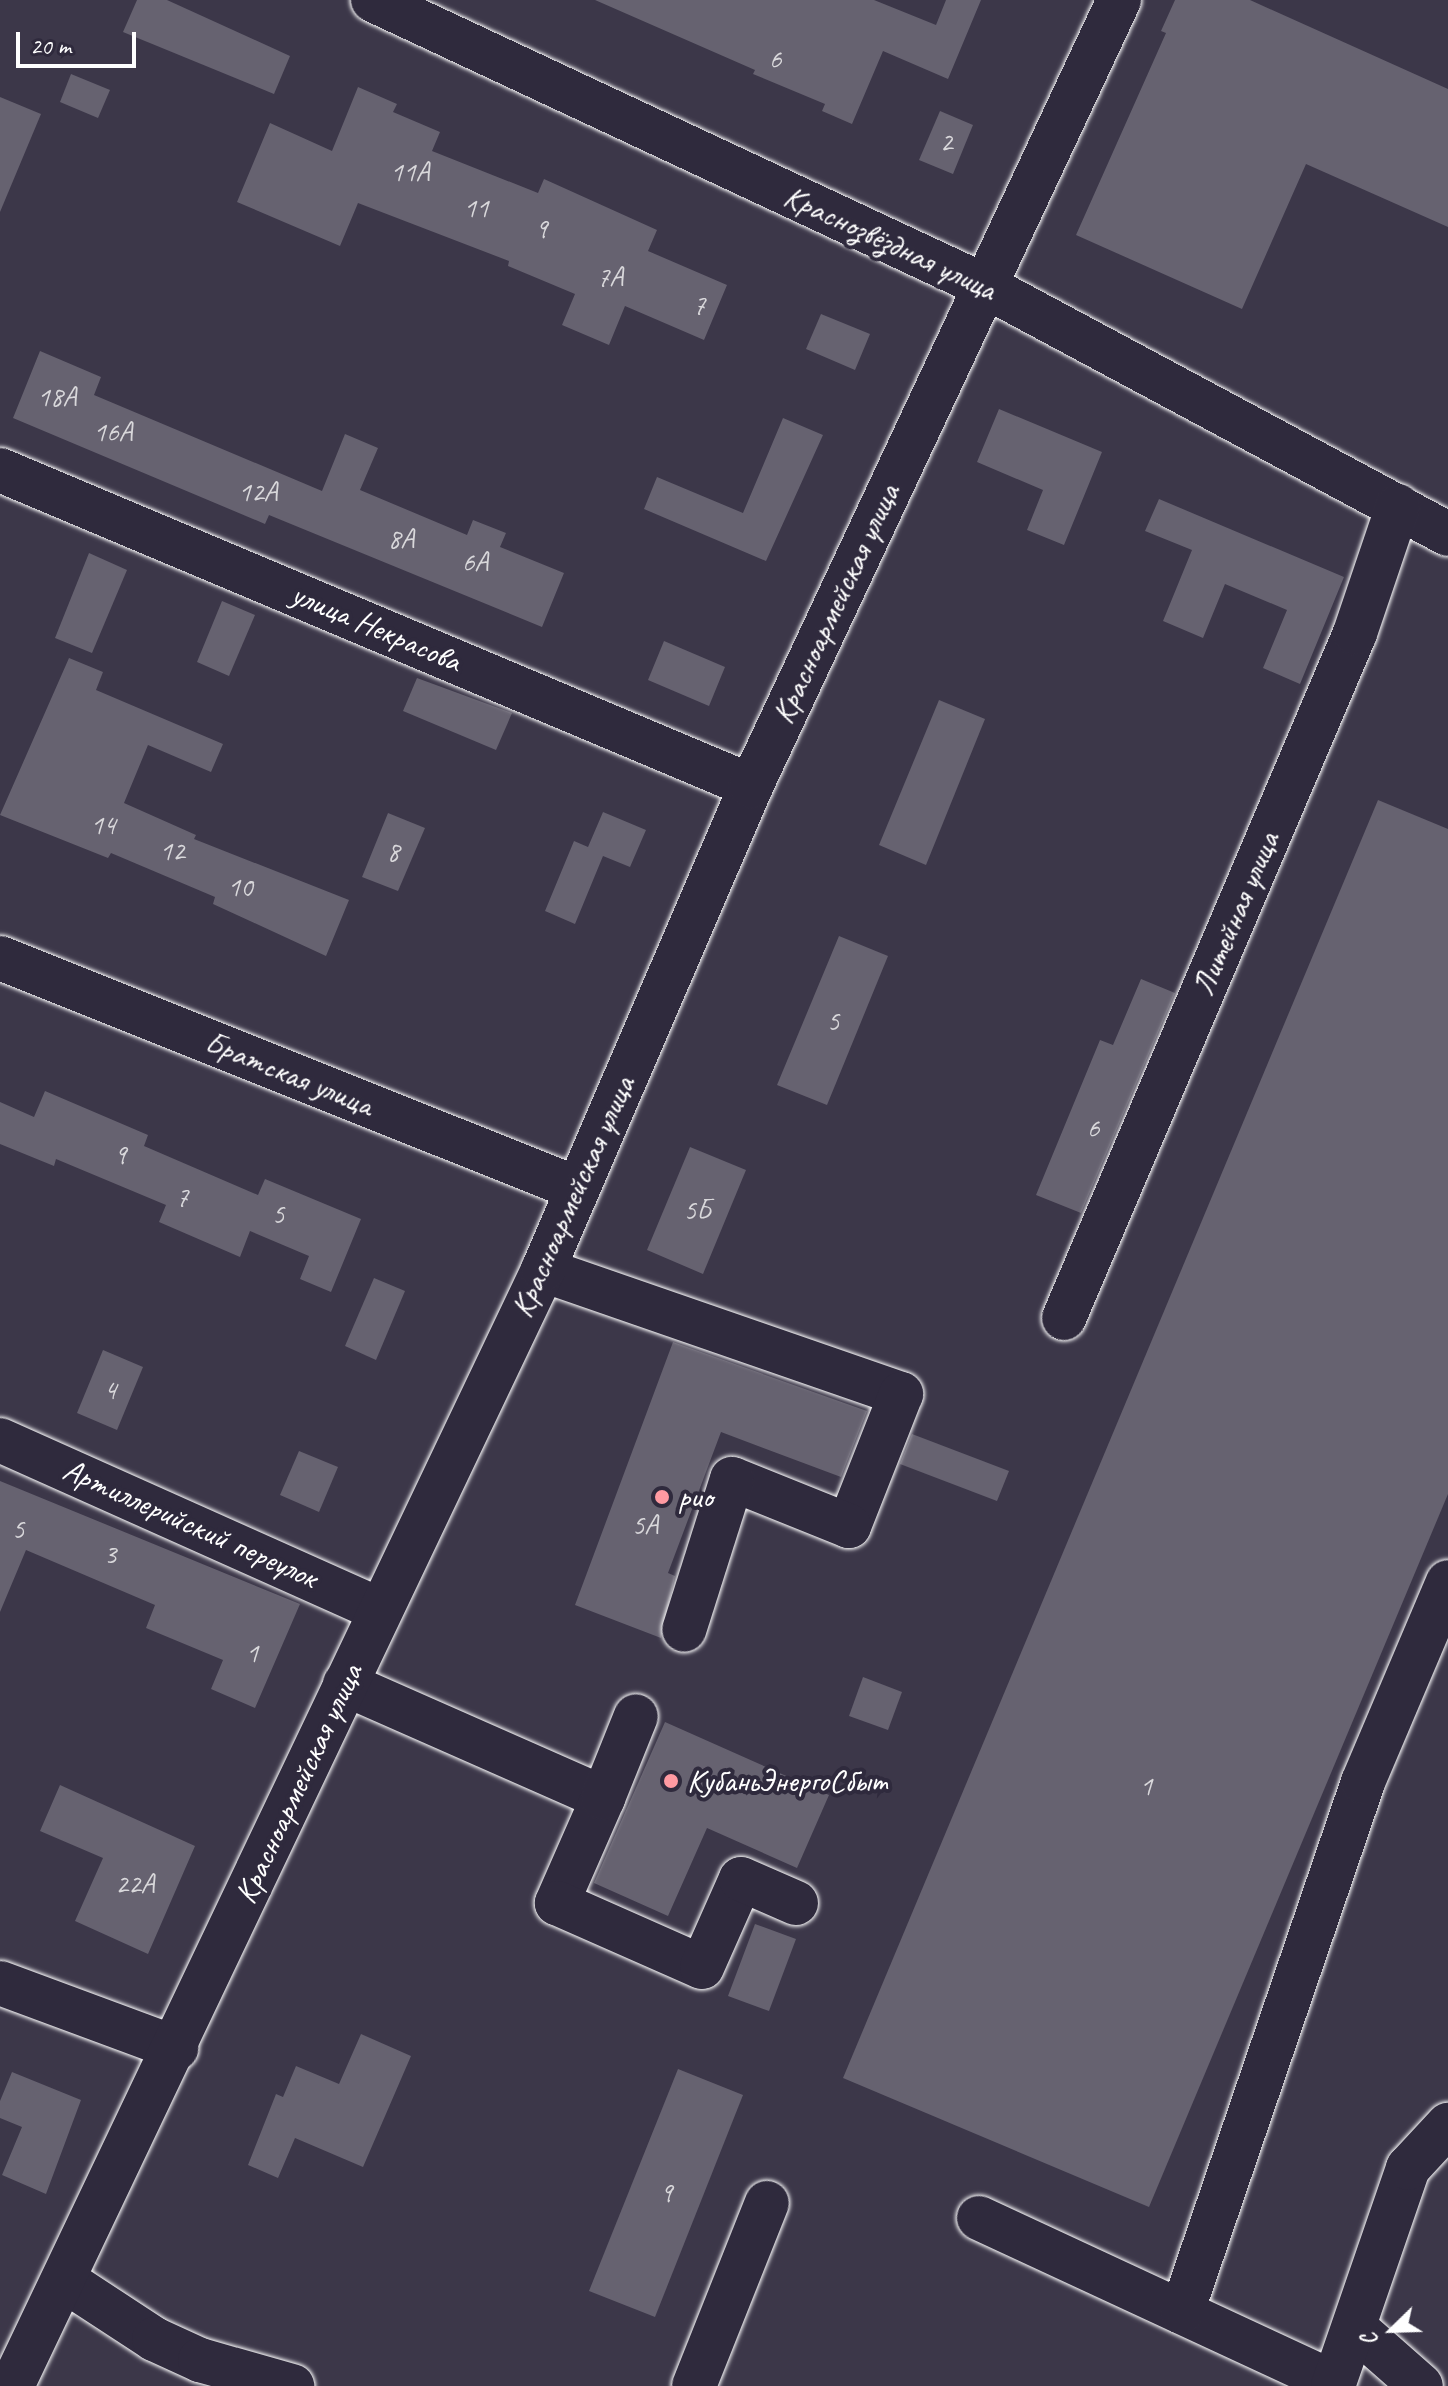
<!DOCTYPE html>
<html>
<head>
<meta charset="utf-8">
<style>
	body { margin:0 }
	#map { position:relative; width:1448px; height:2386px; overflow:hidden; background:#3c3749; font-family:Caveat,sans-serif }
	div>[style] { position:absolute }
	.building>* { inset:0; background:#666270 }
	.roads { filter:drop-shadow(0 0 2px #fff) drop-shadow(0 0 2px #fff) }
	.minor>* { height:44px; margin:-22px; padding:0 22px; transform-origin:22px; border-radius:22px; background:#2f2a3d }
	.dots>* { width:22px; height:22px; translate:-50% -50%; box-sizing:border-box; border:4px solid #2f2a3d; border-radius:50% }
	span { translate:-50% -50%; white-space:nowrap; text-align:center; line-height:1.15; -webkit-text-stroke:8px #2f2a3d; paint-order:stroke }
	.number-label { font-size:28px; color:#d9d8db }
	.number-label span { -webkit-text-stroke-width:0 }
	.street-label { font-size:32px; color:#fff }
	.poi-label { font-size:32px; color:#fff }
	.left { translate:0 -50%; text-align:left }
	.north { position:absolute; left:1352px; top:2290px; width:80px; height:80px; -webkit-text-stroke:6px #2f2a3d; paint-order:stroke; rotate:247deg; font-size:22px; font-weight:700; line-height:32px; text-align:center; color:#fff }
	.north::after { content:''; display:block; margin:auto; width:28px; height:36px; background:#fff; clip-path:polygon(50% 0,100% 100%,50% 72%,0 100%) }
	.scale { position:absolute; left:16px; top:32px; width:120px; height:36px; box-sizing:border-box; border:4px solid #fff; border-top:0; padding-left:10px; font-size:24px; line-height:28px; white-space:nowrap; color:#fff; -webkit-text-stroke:6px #2f2a3d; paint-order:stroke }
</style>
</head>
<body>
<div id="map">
	<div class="building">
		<div style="clip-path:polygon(137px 0,167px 0,290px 56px,274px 94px,123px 32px)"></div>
		<div style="clip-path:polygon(595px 0,874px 0,936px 25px,946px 0,981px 0,948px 79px,883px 51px,852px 124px,822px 111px,825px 104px,753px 74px,755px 70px)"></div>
		<div style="clip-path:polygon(1175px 0,1250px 0,1448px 89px,1448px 227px,1306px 164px,1242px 309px,1076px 235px,1166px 33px,1161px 31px)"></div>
		<div style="clip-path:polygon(71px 74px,110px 90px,98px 118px,60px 102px)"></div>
		<div style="clip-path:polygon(358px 87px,397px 104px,393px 112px,440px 132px,432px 151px,538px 193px,544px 179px,657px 230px,648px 251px,727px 285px,704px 340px,625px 306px,609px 345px,562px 325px,575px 294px,508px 266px,509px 261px,358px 203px,340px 246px,237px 202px,270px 123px,332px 151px)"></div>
		<div style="clip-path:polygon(0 97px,41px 114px,0 212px)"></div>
		<div style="clip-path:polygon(940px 111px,973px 125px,953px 174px,919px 160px)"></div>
		<div style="clip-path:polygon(821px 314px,870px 334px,855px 370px,806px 349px)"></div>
		<div style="clip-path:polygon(40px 351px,101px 377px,94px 395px,322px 491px,345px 434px,378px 448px,360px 490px,467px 535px,473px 520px,506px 533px,500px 547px,564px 573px,542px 627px,269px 515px,265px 524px,13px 418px)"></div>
		<div style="clip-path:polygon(999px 409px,1102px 452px,1064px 545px,1027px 530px,1043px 490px,977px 462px)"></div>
		<div style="clip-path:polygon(783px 418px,823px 435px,766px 561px,644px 509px,657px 477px,743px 513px)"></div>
		<div style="clip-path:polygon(1159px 499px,1344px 577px,1300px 684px,1263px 668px,1287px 610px,1225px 584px,1203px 638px,1163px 621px,1192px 550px,1145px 531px)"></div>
		<div style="clip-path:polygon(89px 553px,127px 570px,92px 653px,55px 638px)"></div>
		<div style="clip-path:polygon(222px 601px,255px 615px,229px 676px,197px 662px)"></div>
		<div style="clip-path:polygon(664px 641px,725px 667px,709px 706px,648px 680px)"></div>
		<div style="clip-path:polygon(69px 658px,103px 672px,96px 690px,223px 744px,211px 772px,148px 745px,124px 803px,196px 835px,194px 839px,349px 900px,326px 956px,213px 904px,215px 897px,111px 853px,108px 858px,0 815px)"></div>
		<div style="clip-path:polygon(417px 678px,512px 713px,496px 750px,403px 711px)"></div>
		<div style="clip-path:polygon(939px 700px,985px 719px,926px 865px,879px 845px)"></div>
		<div style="clip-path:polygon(1378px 800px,1448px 829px,1448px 1494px,1149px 2207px,843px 2078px)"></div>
		<div style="clip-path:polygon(603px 812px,646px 830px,630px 867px,603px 856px,575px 924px,545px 911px,574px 841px,588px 847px)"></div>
		<div style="clip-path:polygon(388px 813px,425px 828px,398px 891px,362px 877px)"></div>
		<div style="clip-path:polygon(839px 936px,888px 956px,827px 1105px,777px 1085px)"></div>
		<div style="clip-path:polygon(1141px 979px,1175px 993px,1081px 1213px,1036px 1195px,1100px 1040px,1113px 1045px)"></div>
		<div style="clip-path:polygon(45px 1091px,148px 1135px,144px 1146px,258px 1195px,265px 1179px,361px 1219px,331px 1292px,300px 1279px,309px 1256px,250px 1231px,240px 1257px,159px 1222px,166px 1205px,56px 1159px,54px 1166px,0 1144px,0 1102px,34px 1117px)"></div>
		<div style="clip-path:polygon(690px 1147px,746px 1170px,703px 1274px,647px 1250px)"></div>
		<div style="clip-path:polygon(374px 1278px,405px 1291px,376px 1360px,345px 1346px)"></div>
		<div style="clip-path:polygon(673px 1342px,867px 1411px,841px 1477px,721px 1432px,668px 1573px,675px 1576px,661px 1638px,575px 1605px)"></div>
		<div style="clip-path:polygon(103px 1350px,143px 1367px,117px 1430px,77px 1413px)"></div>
		<div style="clip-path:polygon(912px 1434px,1009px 1471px,997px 1501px,900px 1464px)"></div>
		<div style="clip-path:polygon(299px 1451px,338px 1467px,319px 1512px,280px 1495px)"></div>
		<div style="clip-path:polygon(0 1481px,300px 1604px,255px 1708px,211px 1689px,223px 1660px,146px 1628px,155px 1605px,26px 1550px,0 1612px)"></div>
		<div style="clip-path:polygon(863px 1677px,902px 1692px,888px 1730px,849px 1716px)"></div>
		<div style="clip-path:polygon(665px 1722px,829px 1795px,797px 1868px,707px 1828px,668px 1916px,594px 1883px)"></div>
		<div style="clip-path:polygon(60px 1785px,195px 1846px,148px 1954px,75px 1921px,103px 1858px,40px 1831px)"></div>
		<div style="clip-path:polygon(755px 1924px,796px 1939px,769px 2011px,728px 1996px)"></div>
		<div style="clip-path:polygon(361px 2034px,411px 2056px,363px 2167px,295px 2138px,278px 2178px,248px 2165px,276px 2094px,283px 2097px,296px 2066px,339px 2084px)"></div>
		<div style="clip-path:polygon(678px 2069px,743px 2095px,655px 2317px,589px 2291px)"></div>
		<div style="clip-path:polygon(12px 2072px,81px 2100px,46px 2194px,2px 2175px,22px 2127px,0 2118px,0 2101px)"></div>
	</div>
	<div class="roads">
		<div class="minor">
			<div style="left:373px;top:0;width:676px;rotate:25.05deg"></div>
			<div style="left:985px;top:286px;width:525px;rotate:28.18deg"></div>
			<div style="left:0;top:470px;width:815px;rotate:22.82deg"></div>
			<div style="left:0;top:958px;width:622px;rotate:21.78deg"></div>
			<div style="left:543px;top:1270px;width:379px;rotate:19.1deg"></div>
			<div style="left:901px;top:1394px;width:142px;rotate:111.5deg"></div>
			<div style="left:849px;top:1526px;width:126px;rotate:-158.1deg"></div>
			<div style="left:732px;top:1479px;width:158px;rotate:107.6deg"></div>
			<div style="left:1064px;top:1318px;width:744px;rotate:-66.98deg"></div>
			<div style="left:1355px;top:633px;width:134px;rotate:-71.3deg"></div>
			<div style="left:0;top:1440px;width:416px;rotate:24.1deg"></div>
			<div style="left:345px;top:1684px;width:282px;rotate:23.8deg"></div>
			<div style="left:603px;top:1798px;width:115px;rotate:113.7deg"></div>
			<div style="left:557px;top:1903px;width:158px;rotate:23.8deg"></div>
			<div style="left:702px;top:1967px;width:96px;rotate:-66.1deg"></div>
			<div style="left:741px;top:1879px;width:60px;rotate:23.6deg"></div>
			<div style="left:603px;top:1798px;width:88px;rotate:-68.1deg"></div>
			<div style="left:0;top:1983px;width:188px;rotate:20.3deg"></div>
			<div style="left:979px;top:2218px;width:391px;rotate:24.9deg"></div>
			<div style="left:64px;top:2280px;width:108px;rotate:33.2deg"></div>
			<div style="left:154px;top:2339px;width:51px;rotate:24.5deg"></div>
			<div style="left:200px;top:2360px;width:96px;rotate:15.8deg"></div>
			<div style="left:1182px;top:2312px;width:560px;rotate:-71.14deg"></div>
			<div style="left:1363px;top:1782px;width:217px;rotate:-67deg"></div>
			<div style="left:1354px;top:2327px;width:89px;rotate:41.4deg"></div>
			<div style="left:12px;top:2386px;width:1236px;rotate:-64.55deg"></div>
			<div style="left:543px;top:1270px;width:527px;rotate:-66.74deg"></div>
			<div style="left:751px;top:786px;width:868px;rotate:-64.91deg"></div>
			<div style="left:694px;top:2386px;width:197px;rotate:-68.3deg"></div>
			<div style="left:1333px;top:2386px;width:231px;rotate:-71deg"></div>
			<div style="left:1408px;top:2168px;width:59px;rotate:-47.1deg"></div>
		</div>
	</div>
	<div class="dots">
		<div style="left:662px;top:1497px;background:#ff9aa2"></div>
		<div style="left:671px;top:1781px;background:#ff9aa2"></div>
	</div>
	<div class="number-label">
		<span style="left:775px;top:59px">6</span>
		<span style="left:946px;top:142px">2</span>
		<span style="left:410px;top:172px">11А</span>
		<span style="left:476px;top:208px">11</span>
		<span style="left:541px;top:229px">9</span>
		<span style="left:610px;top:277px">7А</span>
		<span style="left:699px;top:305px">7</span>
		<span style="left:57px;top:397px">18А</span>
		<span style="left:113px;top:432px">16А</span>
		<span style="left:258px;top:492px">12А</span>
		<span style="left:401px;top:539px">8А</span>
		<span style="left:475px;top:562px">6А</span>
		<span style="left:103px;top:825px">14</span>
		<span style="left:172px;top:851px">12</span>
		<span style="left:393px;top:852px">8</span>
		<span style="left:240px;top:887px">10</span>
		<span style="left:833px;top:1021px">5</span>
		<span style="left:1093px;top:1128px">6</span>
		<span style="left:120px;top:1155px">9</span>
		<span style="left:182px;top:1197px">7</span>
		<span style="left:697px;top:1210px">5Б</span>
		<span style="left:278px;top:1214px">5</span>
		<span style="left:110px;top:1390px">4</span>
		<span style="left:645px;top:1525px">5А</span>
		<span style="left:18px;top:1529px">5</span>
		<span style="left:110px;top:1554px">3</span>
		<span style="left:252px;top:1653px">1</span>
		<span style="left:1146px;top:1786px">1</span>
		<span style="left:135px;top:1884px">22А</span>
		<span style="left:666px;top:2193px">9</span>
	</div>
	<div class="street-label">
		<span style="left:890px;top:243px;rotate:25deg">Краснозвёздная улица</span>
		<span style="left:836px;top:604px;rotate:-65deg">Красноармейская улица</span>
		<span style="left:376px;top:628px;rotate:23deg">улица Некрасова</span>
		<span style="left:1236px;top:914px;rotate:-67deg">Литейная улица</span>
		<span style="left:289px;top:1074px;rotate:22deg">Братская улица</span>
		<span style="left:573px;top:1197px;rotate:-66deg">Красноармейская улица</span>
		<span style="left:190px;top:1524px;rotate:24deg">Артиллерийский переулок</span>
		<span style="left:299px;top:1784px;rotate:-65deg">Красноармейская улица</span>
	</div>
	<div class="poi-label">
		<span class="left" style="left:678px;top:1497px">рио</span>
		<span class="left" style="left:687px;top:1781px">КубаньЭнергоСбыт</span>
	</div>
	<div class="north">С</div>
	<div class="scale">20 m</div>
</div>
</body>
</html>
